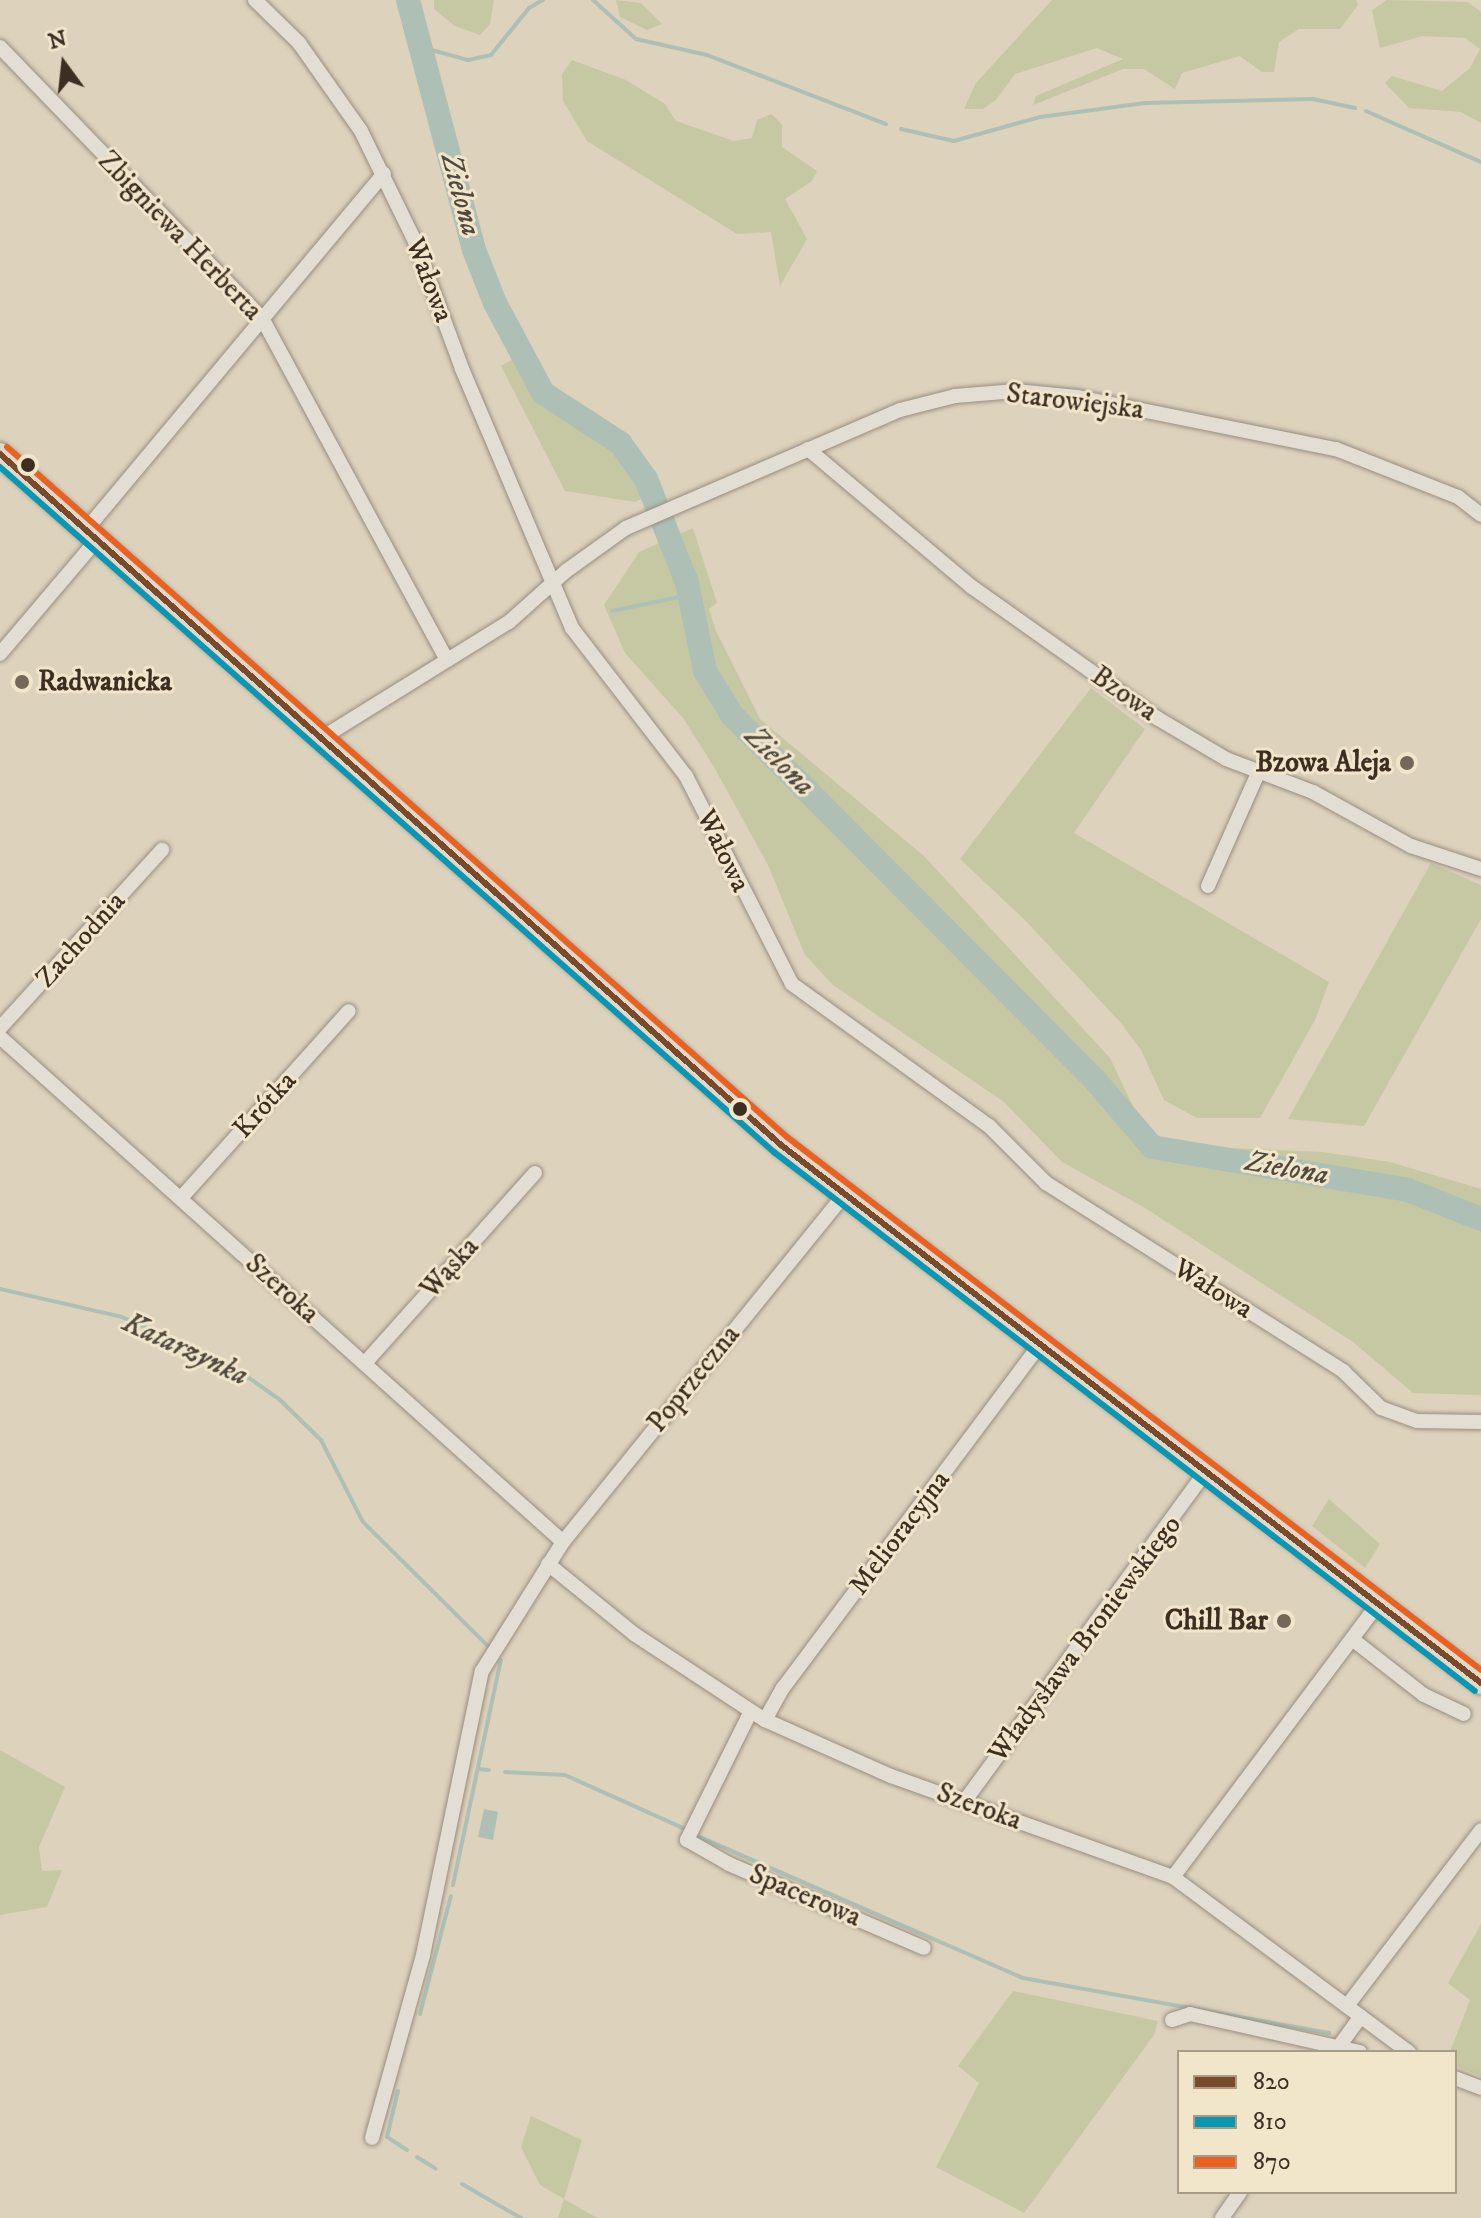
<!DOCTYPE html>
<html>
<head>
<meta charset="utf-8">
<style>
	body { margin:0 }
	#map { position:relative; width:1481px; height:2218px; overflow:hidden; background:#ddd2bc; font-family:"IM FELL DW Pica",serif }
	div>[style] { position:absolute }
	.green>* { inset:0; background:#c5c8a3 }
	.water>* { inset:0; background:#aec0b6 }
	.stream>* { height:4px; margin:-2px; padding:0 2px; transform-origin:2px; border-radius:2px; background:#aec0b6 }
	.river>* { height:24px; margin:-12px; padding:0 12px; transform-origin:12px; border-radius:12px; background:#aec0b6 }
	.roads { filter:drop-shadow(0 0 2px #978e81) drop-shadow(0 0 2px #978e81) }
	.street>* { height:14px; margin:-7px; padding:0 7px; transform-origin:7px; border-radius:7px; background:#e3ded3 }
	.primary>* { height:22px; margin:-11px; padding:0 11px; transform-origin:11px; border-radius:11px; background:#dfd8cb }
	.bus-1>* { height:6px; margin:-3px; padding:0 3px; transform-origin:3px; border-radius:3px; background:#7a4b2a }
	.bus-2>* { height:6px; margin:-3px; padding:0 3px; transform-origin:3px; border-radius:3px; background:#0997b4 }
	.bus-3>* { height:6px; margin:-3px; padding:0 3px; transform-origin:3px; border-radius:3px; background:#e96222 }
	.dots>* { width:22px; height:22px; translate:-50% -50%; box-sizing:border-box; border:4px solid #f1e5ca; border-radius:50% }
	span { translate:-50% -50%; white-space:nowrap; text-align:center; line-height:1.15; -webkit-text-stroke:6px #f1e5ca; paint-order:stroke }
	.street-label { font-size:28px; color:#3c2f22 }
	.poi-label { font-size:28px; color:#3c2f22; font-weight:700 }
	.left { translate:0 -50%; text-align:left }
	.right { translate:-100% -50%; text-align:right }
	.water-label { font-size:30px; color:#4f4a3f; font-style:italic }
	.legend { position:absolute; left:1177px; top:2050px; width:280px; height:144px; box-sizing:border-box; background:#f1e5ca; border:2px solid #a99c87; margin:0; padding:10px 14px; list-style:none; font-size:24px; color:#3c2f22 }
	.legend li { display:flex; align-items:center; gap:16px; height:40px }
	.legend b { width:40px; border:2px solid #a99c87 }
	.north { position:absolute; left:24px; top:24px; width:80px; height:80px; -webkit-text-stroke:6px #f1e5ca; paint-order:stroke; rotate:345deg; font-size:22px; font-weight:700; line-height:32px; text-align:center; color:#3c2f22 }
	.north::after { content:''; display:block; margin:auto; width:28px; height:36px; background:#3c2f22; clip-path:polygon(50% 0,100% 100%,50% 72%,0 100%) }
</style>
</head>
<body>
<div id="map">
	<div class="green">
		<div style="clip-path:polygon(434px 0,494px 0,490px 24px,480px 35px,455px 26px,434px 9px)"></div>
		<div style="clip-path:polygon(616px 0,641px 3px,662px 24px,647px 30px,620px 17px)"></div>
		<div style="clip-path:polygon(1052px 0,1356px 0,1358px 5px,1340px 29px,1299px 29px,1279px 42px,1274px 72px,1262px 72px,1240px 56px,1182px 73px,1175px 89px,1144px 69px,1123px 69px,1033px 105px,1036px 96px,1123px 59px,1097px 48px,1015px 74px,996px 100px,983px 109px,964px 109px,976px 83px)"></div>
		<div style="clip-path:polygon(1387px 0,1468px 2px,1481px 12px,1481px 123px,1461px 112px,1409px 108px,1385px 83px,1392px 76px,1442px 91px,1470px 68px,1480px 49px,1465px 38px,1423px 36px,1380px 48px,1372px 10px)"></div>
		<div style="clip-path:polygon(572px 60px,626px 80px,665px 104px,676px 121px,734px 141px,752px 138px,757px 120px,772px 114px,782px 125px,782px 147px,817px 171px,812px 181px,785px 199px,807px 239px,780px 286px,771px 232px,737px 234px,587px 141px,563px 101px,562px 74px)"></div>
		<div style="clip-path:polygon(513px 359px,548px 406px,602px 439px,635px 467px,644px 498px,635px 502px,565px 491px,501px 366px)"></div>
		<div style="clip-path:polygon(693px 528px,717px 603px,709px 609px,716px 631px,760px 719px,924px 856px,1110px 1058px,1141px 1123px,1160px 1139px,1182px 1146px,1322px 1152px,1390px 1162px,1481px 1189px,1481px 1395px,1413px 1393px,1353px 1342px,1145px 1208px,1062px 1162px,1004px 1102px,833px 985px,805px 955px,768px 865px,714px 767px,683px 718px,625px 653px,604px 605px,639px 552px)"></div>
		<div style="clip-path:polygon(1091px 688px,1145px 729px,1074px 833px,1329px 982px,1315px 1020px,1260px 1118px,1197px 1118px,1164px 1100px,1141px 1050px,1120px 1022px,1024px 919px,960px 859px)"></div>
		<div style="clip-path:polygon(1431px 863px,1481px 885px,1481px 919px,1364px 1126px,1288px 1119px)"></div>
		<div style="clip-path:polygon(1329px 1499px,1380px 1544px,1365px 1568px,1312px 1526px)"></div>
		<div style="clip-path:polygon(0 1750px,65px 1787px,39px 1847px,42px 1871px,62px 1870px,47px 1907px,0 1915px)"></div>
		<div style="clip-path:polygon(1481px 1924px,1481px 2076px,1455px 2066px,1455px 2052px,1450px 2052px,1470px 2000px,1448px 1983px)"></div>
		<div style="clip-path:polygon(1013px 1991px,1158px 2021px,1154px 2035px,1024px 2213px,936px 2167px,979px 2083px,958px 2066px)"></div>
		<div style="clip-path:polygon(531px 2116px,582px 2140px,564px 2199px,597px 2218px,558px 2218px,564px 2199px,540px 2185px,521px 2147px)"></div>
	</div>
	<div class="water">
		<div style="clip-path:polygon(484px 1809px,498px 1812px,493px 1840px,478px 1837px)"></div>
	</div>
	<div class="stream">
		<div style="left:593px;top:0;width:58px;rotate:42.2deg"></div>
		<div style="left:636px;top:39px;width:73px;rotate:12.7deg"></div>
		<div style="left:707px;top:55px;width:192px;rotate:21.1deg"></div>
		<div style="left:421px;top:47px;width:49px;rotate:15.5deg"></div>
		<div style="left:468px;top:60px;width:24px;rotate:-12deg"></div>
		<div style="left:491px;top:55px;width:60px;rotate:-51deg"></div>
		<div style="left:529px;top:8px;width:16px;rotate:-30deg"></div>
		<div style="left:1366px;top:111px;width:126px;rotate:23.9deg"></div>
		<div style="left:901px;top:129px;width:54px;rotate:12.8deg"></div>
		<div style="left:954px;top:141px;width:89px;rotate:-15.6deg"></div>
		<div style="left:1040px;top:117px;width:106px;rotate:-7.6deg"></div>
		<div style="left:1145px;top:103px;width:168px;rotate:-1.4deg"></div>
		<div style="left:1313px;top:99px;width:43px;rotate:12.1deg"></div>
		<div style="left:612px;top:611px;width:79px;rotate:-11.7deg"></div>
		<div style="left:0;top:1289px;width:125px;rotate:12.9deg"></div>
		<div style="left:122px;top:1317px;width:120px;rotate:24deg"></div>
		<div style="left:232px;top:1366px;width:57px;rotate:35.1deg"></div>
		<div style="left:279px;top:1399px;width:59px;rotate:44.3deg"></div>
		<div style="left:321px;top:1440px;width:92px;rotate:62.9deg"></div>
		<div style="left:363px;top:1522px;width:179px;rotate:44.8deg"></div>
		<div style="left:478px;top:1769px;width:11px;rotate:5deg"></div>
		<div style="left:505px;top:1772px;width:60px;rotate:2.9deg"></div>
		<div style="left:565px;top:1775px;width:129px;rotate:24.2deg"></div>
		<div style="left:700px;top:1837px;width:352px;rotate:23.6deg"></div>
		<div style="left:1023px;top:1978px;width:311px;rotate:10.2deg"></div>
		<div style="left:453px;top:1885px;width:230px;rotate:-78deg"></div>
		<div style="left:420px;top:2014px;width:122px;rotate:-75.3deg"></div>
		<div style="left:398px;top:2091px;width:47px;rotate:103.4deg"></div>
		<div style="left:387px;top:2137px;width:24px;rotate:33deg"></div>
		<div style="left:417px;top:2157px;width:22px;rotate:32deg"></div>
		<div style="left:462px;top:2184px;width:68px;rotate:30deg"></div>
	</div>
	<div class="river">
		<div style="left:408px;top:0;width:259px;rotate:75.2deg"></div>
		<div style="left:474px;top:250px;width:57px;rotate:68.4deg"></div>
		<div style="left:495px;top:303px;width:102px;rotate:61.9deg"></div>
		<div style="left:543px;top:393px;width:92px;rotate:33deg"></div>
		<div style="left:620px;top:443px;width:44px;rotate:54.2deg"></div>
		<div style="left:646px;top:479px;width:112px;rotate:68.5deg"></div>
		<div style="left:687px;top:583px;width:90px;rotate:78.4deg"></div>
		<div style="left:705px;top:671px;width:52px;rotate:58.5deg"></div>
		<div style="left:732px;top:715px;width:515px;rotate:45.16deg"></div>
		<div style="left:1095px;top:1080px;width:88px;rotate:49.6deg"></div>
		<div style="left:1152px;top:1147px;width:260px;rotate:9.5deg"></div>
		<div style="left:1408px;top:1190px;width:79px;rotate:21.7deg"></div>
	</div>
	<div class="roads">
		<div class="street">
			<div style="left:255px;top:0;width:62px;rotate:44.3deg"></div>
			<div style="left:299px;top:43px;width:108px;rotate:54.8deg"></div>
			<div style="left:361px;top:131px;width:120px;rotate:63.9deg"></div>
			<div style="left:414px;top:239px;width:139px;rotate:69.7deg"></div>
			<div style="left:462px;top:369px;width:281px;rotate:67deg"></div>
			<div style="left:572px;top:628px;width:187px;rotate:52.4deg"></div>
			<div style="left:686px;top:776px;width:233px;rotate:63deg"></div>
			<div style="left:792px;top:984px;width:243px;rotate:35.8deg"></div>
			<div style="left:989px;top:1126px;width:81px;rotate:45deg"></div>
			<div style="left:1046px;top:1183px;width:352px;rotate:32.3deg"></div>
			<div style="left:1343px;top:1371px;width:53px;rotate:44.2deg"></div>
			<div style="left:1381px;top:1408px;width:38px;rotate:20deg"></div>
			<div style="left:1417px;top:1421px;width:64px;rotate:0.9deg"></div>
			<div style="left:0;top:47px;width:377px;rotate:46deg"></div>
			<div style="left:262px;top:318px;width:385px;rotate:61.6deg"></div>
			<div style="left:808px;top:449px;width:214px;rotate:40.1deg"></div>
			<div style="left:972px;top:587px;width:227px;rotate:35.3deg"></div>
			<div style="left:1157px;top:718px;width:80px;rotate:30.7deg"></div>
			<div style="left:1226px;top:759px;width:93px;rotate:20.8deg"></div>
			<div style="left:1313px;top:792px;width:112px;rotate:28.9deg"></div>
			<div style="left:1411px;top:846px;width:74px;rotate:18.2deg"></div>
			<div style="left:85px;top:531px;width:466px;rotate:-50.1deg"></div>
			<div style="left:0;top:654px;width:148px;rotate:-49.7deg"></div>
			<div style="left:320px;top:739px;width:222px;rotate:-31.8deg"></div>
			<div style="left:509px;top:622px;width:76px;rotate:-41.8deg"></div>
			<div style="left:566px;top:571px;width:74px;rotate:-35.6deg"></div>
			<div style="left:626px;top:528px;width:298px;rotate:-23.3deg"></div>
			<div style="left:900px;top:410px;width:57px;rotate:-14.3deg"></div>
			<div style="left:955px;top:396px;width:61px;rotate:-4.7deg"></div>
			<div style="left:1016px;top:391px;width:61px;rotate:5.6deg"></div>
			<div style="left:1077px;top:397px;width:264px;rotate:11.4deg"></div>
			<div style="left:1336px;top:449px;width:131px;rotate:21.5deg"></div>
			<div style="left:1458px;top:497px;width:29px;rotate:38deg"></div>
			<div style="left:1208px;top:886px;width:124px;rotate:-66.1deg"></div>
			<div style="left:0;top:1028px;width:241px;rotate:-47.7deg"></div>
			<div style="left:0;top:1037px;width:756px;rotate:41.89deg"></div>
			<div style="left:181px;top:1198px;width:251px;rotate:-48.1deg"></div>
			<div style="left:365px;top:1363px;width:255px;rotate:-48.2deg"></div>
			<div style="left:548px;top:1564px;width:111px;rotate:39.1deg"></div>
			<div style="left:634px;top:1634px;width:157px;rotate:33.3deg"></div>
			<div style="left:765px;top:1720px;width:138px;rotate:24deg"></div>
			<div style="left:891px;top:1776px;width:300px;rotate:19.7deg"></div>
			<div style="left:1173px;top:1877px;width:294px;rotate:36.6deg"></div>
			<div style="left:1352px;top:1639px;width:91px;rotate:37.9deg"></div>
			<div style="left:1424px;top:1695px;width:44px;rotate:25.4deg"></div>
			<div style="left:750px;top:1713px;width:142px;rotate:116.4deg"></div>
			<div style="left:687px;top:1840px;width:48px;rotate:29.7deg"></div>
			<div style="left:729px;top:1864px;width:212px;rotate:23.3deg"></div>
			<div style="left:765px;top:1720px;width:37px;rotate:-61deg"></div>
			<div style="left:783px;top:1688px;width:426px;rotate:-53.2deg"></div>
			<div style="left:964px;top:1802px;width:406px;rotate:-53.8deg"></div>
			<div style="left:1173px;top:1877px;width:340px;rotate:-53.1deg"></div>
			<div style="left:1347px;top:2006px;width:221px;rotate:-52.7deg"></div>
			<div style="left:1172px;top:2020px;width:19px;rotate:-18deg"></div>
			<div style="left:1190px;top:2014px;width:174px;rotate:12.6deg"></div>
			<div style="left:1335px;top:2052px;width:44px;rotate:-54.2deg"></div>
			<div style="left:1455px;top:2078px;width:28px;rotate:21deg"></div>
			<div style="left:372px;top:2138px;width:190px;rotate:-74.4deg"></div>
			<div style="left:423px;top:1955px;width:290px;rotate:-78.3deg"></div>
			<div style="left:482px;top:1671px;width:152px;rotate:-57.9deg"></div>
			<div style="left:563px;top:1542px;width:445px;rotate:-51deg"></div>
			<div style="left:1222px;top:2218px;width:32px;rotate:-55deg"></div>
		</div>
		<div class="primary">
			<div style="left:0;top:454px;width:1043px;rotate:41.5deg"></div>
			<div style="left:781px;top:1145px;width:883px;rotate:37.54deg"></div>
		</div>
	</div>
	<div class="bus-1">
		<div style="left:0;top:454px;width:1043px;rotate:41.5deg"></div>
		<div style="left:781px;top:1145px;width:883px;rotate:37.54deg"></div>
	</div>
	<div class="bus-2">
		<div style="left:0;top:467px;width:1034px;rotate:41.51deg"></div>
		<div style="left:774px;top:1152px;width:884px;rotate:37.56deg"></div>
	</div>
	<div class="bus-3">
		<div style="left:7px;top:447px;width:1041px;rotate:41.5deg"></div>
		<div style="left:787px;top:1137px;width:875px;rotate:37.52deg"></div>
	</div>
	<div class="dots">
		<div style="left:28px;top:465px;background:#3c2f22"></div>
		<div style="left:22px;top:682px;background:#746858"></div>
		<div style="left:1407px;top:763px;background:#746858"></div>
		<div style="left:740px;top:1109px;background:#3c2f22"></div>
		<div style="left:1284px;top:1621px;background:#746858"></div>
	</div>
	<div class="street-label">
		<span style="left:180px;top:236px;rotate:46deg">Zbigniewa Herberta</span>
		<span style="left:429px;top:280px;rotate:69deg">Wałowa</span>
		<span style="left:1075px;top:402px;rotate:7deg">Starowiejska</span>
		<span style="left:1124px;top:694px;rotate:35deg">Bzowa</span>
		<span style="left:723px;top:851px;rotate:64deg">Wałowa</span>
		<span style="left:81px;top:940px;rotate:-48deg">Zachodnia</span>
		<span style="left:265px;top:1105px;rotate:-48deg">Krótka</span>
		<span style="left:450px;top:1268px;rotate:-48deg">Wąska</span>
		<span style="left:282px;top:1289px;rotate:42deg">Szeroka</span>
		<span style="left:1213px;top:1289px;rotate:32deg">Wałowa</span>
		<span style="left:694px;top:1379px;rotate:-51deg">Poprzeczna</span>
		<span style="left:900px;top:1533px;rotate:-53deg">Melioracyjna</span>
		<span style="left:1085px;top:1639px;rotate:-53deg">Władysława Broniewskiego</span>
		<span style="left:979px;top:1807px;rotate:20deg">Szeroka</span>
		<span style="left:805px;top:1896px;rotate:23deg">Spacerowa</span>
	</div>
	<div class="poi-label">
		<span class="left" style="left:38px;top:682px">Radwanicka</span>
		<span class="right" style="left:1391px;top:763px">Bzowa Aleja</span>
		<span class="right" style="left:1268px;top:1621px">Chill Bar</span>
	</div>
	<div class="water-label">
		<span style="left:460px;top:195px;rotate:75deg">Zielona</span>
		<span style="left:779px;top:762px;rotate:45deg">Zielona</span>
		<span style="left:1287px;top:1169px;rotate:10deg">Zielona</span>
		<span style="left:185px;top:1350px;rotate:25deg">Katarzynka</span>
	</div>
	<ul class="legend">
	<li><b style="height:10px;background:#7a4b2a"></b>820</li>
	<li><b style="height:10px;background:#0997b4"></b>810</li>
	<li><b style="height:10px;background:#e96222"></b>870</li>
	</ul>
	<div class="north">N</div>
</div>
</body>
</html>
